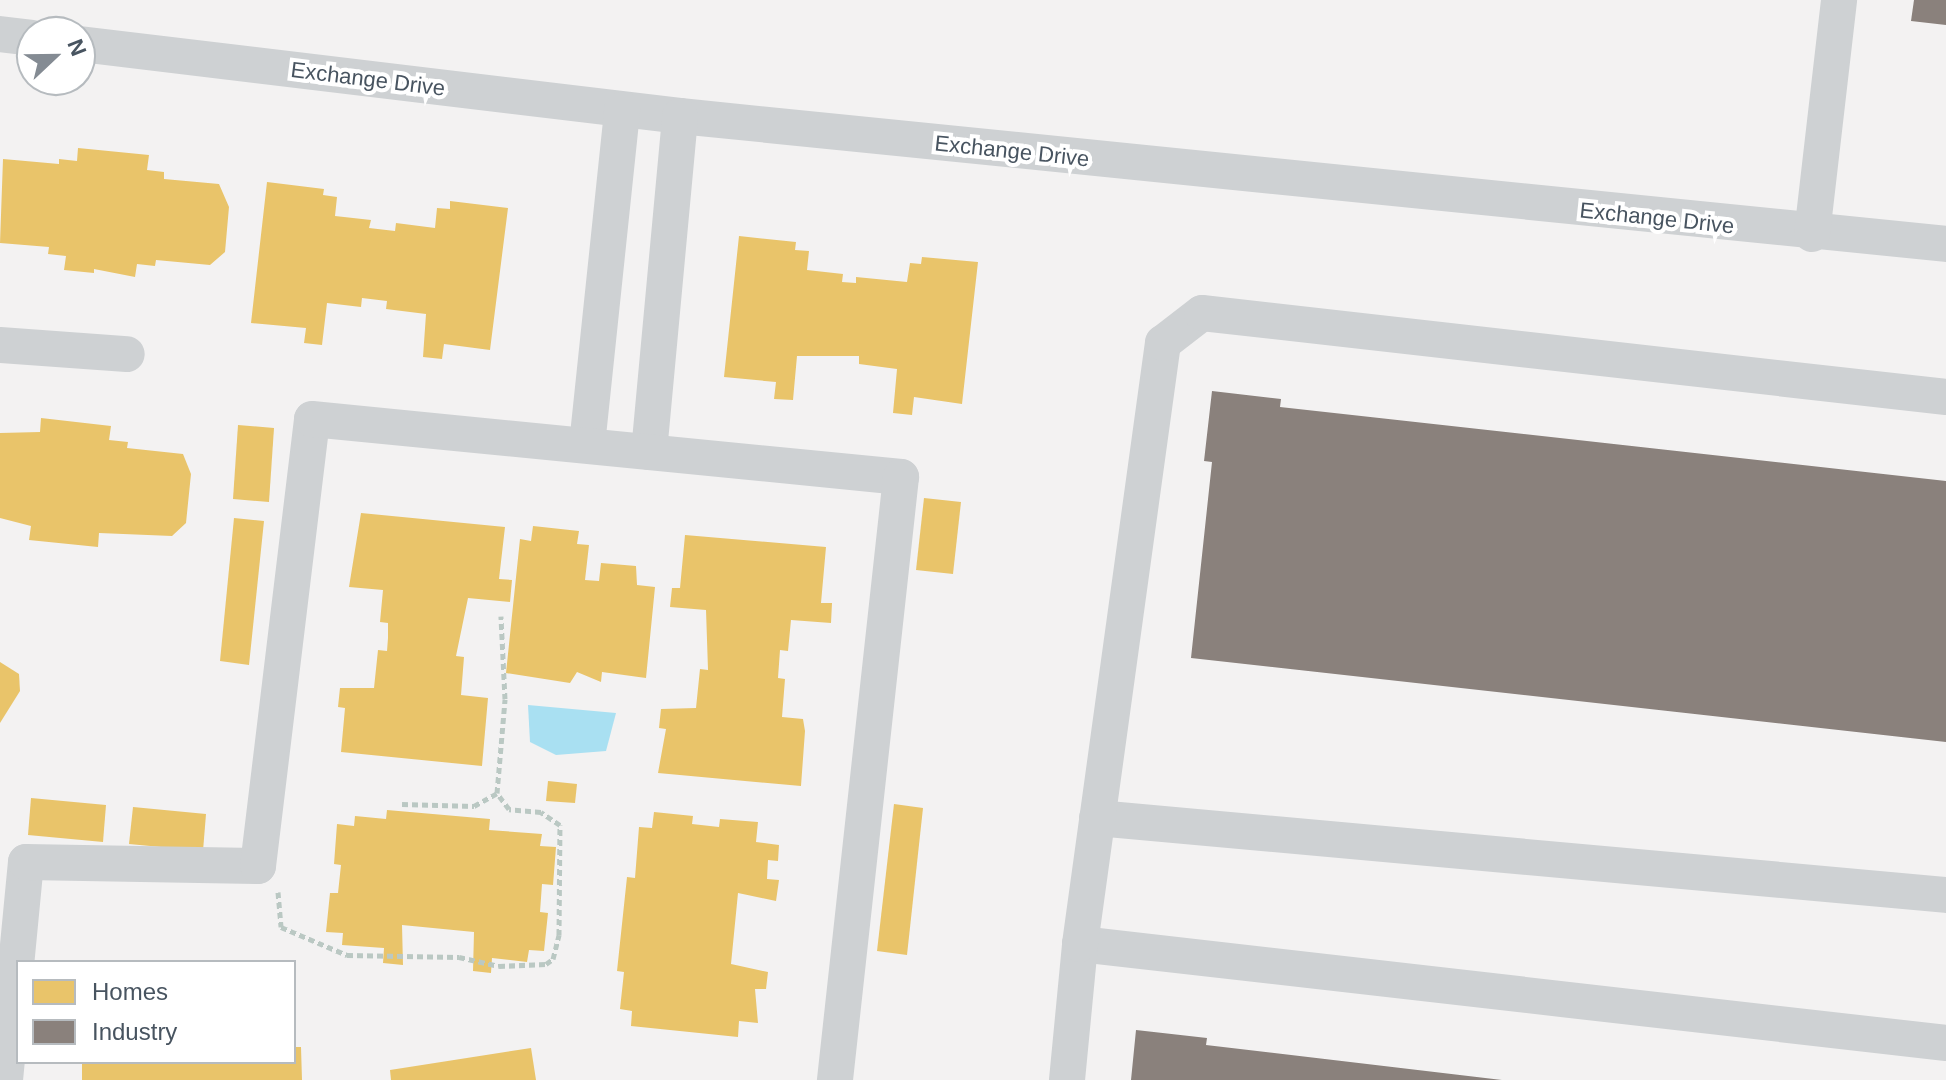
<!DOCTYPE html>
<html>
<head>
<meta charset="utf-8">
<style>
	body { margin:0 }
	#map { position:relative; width:1946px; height:1080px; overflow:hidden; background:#f3f2f2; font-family:Arial,sans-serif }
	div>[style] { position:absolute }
	.water>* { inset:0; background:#a9e0f2 }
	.homes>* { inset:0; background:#e9c46a }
	.industry>* { inset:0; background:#8a817c }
	.path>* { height:5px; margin-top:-2.5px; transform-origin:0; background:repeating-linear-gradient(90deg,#bac8c3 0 6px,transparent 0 10px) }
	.minor>* { height:36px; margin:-18px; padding:0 18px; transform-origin:18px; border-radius:18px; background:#ced1d3 }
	span { translate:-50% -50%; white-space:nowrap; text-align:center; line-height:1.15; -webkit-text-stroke:8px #fff; paint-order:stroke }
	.street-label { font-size:22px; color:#485460 }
	.legend { position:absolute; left:16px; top:960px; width:280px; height:104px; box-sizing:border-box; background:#fff; border:2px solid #b6bbbf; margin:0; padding:10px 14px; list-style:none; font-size:24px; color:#485460 }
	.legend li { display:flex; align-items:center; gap:16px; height:40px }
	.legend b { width:40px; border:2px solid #b6bbbf }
	.north { position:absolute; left:16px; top:16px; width:80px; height:80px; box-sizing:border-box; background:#fff; border:2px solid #b6bbbf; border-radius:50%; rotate:68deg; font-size:22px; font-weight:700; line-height:32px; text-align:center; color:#485460 }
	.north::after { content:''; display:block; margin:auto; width:28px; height:36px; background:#848b93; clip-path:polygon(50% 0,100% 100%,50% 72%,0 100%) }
</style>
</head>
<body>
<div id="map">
	<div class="water">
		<div style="clip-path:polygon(528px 705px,616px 713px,606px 751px,556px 755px,530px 742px)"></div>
	</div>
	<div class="homes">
		<div style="clip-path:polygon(78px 148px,149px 155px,147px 170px,164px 172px,164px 179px,219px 184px,229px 207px,225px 252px,210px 265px,156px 260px,155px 266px,137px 264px,135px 277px,94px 269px,94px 273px,64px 270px,66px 256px,48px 254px,49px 247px,0 243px,3px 159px,59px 164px,59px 159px,77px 161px)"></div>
		<div style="clip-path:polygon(267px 182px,324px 189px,323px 195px,337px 197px,335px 216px,371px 220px,369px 228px,395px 231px,396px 223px,435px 228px,437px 208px,450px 209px,450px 201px,508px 208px,490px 350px,444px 344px,442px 359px,423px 357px,426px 314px,386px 309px,387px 301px,362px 298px,361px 307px,327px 303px,322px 345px,304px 343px,306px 328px,251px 323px)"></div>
		<div style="clip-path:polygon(739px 236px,796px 242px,795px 250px,809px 251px,807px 270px,843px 274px,842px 282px,856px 283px,856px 277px,907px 282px,910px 263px,921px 264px,922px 257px,978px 262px,962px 404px,914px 397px,912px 415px,893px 413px,897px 369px,859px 364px,859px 356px,797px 356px,793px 400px,774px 399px,776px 382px,724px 377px)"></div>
		<div style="clip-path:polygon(41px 418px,111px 426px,109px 440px,128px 442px,127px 448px,183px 454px,191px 474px,186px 523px,172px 536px,99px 533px,98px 547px,29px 540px,31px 526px,0 518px,0 433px,40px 432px)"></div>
		<div style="clip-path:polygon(238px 425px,274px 428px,269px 502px,233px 499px)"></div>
		<div style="clip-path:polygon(924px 498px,961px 502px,953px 574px,916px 570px)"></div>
		<div style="clip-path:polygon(361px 513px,505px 527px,499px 579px,512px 580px,510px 602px,468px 598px,456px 656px,464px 657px,461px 695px,488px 698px,482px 766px,341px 752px,345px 708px,338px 707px,340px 688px,374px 688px,378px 650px,387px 651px,388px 638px,388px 623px,380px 622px,383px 590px,349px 587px)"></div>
		<div style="clip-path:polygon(234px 518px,264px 521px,249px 665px,220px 661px)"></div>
		<div style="clip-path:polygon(533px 526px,579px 531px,577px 544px,589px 545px,585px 580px,599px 581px,601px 563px,636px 566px,637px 585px,655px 587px,646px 678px,602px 672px,601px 682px,577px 672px,570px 683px,506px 673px,520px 539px,531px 541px)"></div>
		<div style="clip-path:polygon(685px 535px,826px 547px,821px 603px,832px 603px,831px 623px,791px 620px,788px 651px,780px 650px,778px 678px,785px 679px,782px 717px,803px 719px,805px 731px,801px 786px,658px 773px,666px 729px,659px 728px,661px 709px,696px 708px,700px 669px,708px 670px,706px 610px,670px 607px,672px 588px,680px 588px)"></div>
		<div style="clip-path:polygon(0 662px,19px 674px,20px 691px,0 723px)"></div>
		<div style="clip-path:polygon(548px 781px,577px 784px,575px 803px,546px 801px)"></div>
		<div style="clip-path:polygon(31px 798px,106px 805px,103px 842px,28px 835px)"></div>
		<div style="clip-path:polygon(894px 804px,923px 808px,907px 955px,877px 951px)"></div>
		<div style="clip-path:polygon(133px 807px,206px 814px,203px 851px,129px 844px)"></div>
		<div style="clip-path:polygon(387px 810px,490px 819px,489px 830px,542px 834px,540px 846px,556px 847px,553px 885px,542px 884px,540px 912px,548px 913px,544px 951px,529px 950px,527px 962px,492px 958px,491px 973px,473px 971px,474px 932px,402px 925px,403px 965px,383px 963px,384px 948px,342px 945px,343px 933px,326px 932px,330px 893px,338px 893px,341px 865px,334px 864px,337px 824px,354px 826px,355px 816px,386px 819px)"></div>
		<div style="clip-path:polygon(654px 812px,693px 816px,692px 824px,719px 827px,720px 819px,758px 822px,756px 842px,779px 845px,778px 861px,768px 860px,767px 879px,779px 880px,776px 901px,738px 893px,731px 964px,768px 972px,766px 989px,755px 989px,758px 1023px,739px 1021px,738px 1037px,631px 1026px,632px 1011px,620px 1009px,624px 972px,617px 971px,627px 877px,635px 878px,639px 827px,652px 828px)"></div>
		<div style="clip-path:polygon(294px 1047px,301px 1047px,302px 1080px,82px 1080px,82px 1062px,294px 1062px)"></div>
		<div style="clip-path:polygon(531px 1048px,536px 1080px,391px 1080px,390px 1070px)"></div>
	</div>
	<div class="industry">
		<div style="clip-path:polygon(1914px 0,1946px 0,1946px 25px,1911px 21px)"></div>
		<div style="clip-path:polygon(1212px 391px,1281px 399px,1280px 407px,1946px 481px,1946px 742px,1191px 658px,1212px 462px,1204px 461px)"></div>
		<div style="clip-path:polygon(1136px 1030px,1207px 1038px,1206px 1045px,1502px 1080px,1131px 1080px)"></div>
	</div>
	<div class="path">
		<div style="left:402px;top:804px;width:72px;rotate:1.6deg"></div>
		<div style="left:474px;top:806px;width:26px;rotate:-29deg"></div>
		<div style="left:278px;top:892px;width:35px;rotate:85deg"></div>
		<div style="left:281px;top:927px;width:72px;rotate:23deg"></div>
		<div style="left:347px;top:955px;width:112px;rotate:1deg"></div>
		<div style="left:459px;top:957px;width:41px;rotate:12.7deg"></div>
		<div style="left:499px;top:966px;width:47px;rotate:-2.4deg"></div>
		<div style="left:546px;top:964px;width:9px;rotate:-36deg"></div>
		<div style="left:553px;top:959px;width:25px;rotate:-76deg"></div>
		<div style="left:559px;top:935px;width:110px;rotate:-89.5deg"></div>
		<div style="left:560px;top:825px;width:23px;rotate:-146deg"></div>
		<div style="left:541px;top:812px;width:32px;rotate:-175deg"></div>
		<div style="left:509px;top:809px;width:20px;rotate:-127deg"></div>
		<div style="left:497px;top:793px;width:94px;rotate:-85.1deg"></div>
		<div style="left:505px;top:699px;width:83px;rotate:-92.8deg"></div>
	</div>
	<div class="minor">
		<div style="left:0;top:34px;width:32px;rotate:7deg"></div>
		<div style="left:80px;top:44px;width:604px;rotate:6.84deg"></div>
		<div style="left:680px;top:116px;width:1272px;rotate:5.77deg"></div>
		<div style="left:1812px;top:234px;width:236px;rotate:-83.4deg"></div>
		<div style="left:0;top:345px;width:127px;rotate:4.1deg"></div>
		<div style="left:587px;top:445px;width:337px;rotate:-84deg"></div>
		<div style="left:649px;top:452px;width:337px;rotate:-84.7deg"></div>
		<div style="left:1097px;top:818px;width:852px;rotate:5.18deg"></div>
		<div style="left:1080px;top:944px;width:872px;rotate:6.52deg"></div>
		<div style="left:5px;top:1080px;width:219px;rotate:-84.5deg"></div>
		<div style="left:26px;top:862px;width:232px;rotate:1deg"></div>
		<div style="left:258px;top:866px;width:450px;rotate:-83.1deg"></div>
		<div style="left:312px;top:419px;width:592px;rotate:5.62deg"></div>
		<div style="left:901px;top:477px;width:607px;rotate:96.25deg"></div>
		<div style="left:1067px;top:1080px;width:137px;rotate:-84.5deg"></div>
		<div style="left:1080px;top:944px;width:607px;rotate:-82.14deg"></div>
		<div style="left:1163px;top:343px;width:49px;rotate:-37.6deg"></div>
		<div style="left:1202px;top:313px;width:749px;rotate:6.44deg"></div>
	</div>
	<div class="street-label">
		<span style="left:368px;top:79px;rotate:7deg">Exchange Drive</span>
		<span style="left:1012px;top:151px;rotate:6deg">Exchange Drive</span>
		<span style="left:1657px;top:218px;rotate:6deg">Exchange Drive</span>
	</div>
	<ul class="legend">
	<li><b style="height:22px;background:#e9c46a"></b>Homes</li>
	<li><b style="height:22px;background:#8a817c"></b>Industry</li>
	</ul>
	<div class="north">N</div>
</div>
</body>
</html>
